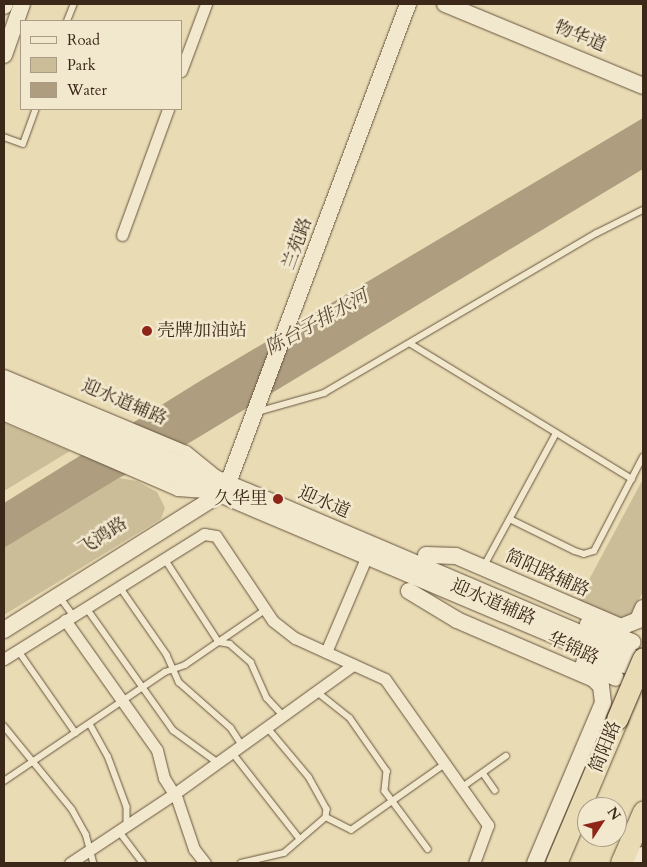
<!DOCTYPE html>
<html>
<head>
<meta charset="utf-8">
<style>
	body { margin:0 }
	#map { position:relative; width:647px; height:867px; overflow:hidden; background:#e9dbb3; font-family:Cardo,"Noto Serif SC",serif }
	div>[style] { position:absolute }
	.green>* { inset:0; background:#ccbd99 }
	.water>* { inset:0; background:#ae9e7f }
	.roads { filter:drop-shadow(0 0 1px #675540) drop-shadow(0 0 1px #675540) }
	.lane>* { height:5.5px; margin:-2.75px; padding:0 2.75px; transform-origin:2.75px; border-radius:2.75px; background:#f1e8ce }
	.street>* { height:11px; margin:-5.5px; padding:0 5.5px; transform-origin:5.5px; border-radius:5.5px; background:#f1e8ce }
	.secondary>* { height:16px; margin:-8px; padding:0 8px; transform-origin:8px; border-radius:8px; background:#f1e8ce }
	.highway>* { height:21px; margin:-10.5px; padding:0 10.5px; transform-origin:10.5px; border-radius:10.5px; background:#e9dbb3 }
	.bridges { filter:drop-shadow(0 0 1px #3c2819) drop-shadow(0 0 1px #3c2819) }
	.highway-bridge>* { height:21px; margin:-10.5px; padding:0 10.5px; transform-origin:10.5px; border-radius:10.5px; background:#e9dbb3 }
	.dots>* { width:14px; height:14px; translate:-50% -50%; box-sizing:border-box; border:2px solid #f1e8ce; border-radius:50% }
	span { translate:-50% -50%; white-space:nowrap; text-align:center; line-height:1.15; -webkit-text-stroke:5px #f1e8ce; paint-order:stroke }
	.street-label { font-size:18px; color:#3c2819 }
	.poi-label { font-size:18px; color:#3c2819 }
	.left { translate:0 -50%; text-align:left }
	.right { translate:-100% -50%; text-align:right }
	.water-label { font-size:19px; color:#5e4b38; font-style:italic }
	.frame { position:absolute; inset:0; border:5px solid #3c2819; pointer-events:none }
	.legend { position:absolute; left:20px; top:20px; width:162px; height:90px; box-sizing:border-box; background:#f1e8ce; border:1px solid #a99b86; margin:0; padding:6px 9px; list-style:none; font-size:15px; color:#3c2819 }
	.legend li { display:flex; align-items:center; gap:10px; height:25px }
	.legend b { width:25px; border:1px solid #a99b86 }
	.north { position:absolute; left:577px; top:797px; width:50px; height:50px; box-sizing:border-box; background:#f1e8ce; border:1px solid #a99b86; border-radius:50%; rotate:55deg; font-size:14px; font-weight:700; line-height:20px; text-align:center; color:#3c2819 }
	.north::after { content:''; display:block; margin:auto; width:18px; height:22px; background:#8f2418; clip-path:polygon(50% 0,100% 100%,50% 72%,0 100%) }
</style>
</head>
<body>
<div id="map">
	<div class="green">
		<div style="clip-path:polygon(4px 423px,70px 451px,4px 491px)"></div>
		<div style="clip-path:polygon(119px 478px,137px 481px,157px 492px,165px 508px,161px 519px,4px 615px,4px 548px)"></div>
		<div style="clip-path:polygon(643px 479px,643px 592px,629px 617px,618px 619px,577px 602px)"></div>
	</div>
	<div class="water">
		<div style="clip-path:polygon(643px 118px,643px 169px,189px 443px,119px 478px,4px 548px,4px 503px,200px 381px)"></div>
	</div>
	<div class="roads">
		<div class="lane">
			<div style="left:67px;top:21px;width:18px;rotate:-68deg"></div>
			<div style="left:4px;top:137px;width:20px;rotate:20deg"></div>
			<div style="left:23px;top:144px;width:37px;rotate:-70deg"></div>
			<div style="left:411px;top:344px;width:259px;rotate:31.4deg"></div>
			<div style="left:257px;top:412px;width:70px;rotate:-15.8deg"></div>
			<div style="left:324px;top:393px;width:316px;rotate:-30.4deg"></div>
			<div style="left:597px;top:233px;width:51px;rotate:-26.6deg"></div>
			<div style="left:510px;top:519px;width:72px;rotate:26.2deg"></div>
			<div style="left:575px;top:551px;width:9px;rotate:18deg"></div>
			<div style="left:584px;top:554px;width:10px;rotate:-17deg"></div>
			<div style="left:594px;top:551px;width:106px;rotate:-62.5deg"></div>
			<div style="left:165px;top:559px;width:99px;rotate:57deg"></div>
			<div style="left:219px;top:642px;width:11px;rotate:10deg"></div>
			<div style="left:230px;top:644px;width:28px;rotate:41deg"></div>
			<div style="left:251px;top:662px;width:39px;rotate:66deg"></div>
			<div style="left:267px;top:698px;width:23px;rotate:47deg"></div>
			<div style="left:484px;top:566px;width:149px;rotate:-61.5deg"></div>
			<div style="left:120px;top:587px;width:83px;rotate:55.3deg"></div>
			<div style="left:167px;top:655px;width:30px;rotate:66deg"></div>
			<div style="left:179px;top:682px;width:69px;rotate:41.5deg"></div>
			<div style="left:231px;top:728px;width:20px;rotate:57deg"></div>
			<div style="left:60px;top:597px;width:22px;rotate:54deg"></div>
			<div style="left:86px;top:607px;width:151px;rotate:54.7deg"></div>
			<div style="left:173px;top:730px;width:54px;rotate:36deg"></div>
			<div style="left:18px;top:650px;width:101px;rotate:55.1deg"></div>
			<div style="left:316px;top:691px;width:43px;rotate:38.5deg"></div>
			<div style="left:350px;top:718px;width:65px;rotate:55.1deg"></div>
			<div style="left:387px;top:771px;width:20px;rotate:96deg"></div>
			<div style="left:385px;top:791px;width:72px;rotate:53.4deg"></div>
			<div style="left:90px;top:724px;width:37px;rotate:61deg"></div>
			<div style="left:108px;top:756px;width:54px;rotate:69.6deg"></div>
			<div style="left:127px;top:807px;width:18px;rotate:90deg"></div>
			<div style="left:4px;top:726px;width:107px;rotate:50.7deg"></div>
			<div style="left:72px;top:809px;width:29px;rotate:61deg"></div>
			<div style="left:86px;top:834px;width:30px;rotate:75deg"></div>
			<div style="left:267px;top:727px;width:65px;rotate:50deg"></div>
			<div style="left:309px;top:777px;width:37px;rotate:61deg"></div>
			<div style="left:327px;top:809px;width:8px;rotate:97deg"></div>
			<div style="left:232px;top:752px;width:110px;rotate:52deg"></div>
			<div style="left:483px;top:773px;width:21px;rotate:55deg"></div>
			<div style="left:4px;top:781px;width:194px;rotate:-34.1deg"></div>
			<div style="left:165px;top:672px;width:21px;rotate:-19deg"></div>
			<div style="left:185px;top:665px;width:97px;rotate:-34.5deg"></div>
			<div style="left:461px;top:788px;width:55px;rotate:-35.4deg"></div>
			<div style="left:119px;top:831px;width:40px;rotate:53deg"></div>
			<div style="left:241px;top:863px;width:44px;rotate:-13.1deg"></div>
			<div style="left:284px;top:853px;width:55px;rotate:-40.6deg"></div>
			<div style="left:326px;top:817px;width:28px;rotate:27deg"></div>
			<div style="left:351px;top:830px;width:115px;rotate:-35.1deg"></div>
		</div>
		<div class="street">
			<div style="left:181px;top:71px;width:72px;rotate:-69.5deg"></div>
			<div style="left:122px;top:235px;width:134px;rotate:-69.9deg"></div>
			<div style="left:4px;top:375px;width:197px;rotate:22.7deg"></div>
			<div style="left:186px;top:451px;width:38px;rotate:39deg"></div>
			<div style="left:4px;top:415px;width:189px;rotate:23.4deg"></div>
			<div style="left:177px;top:490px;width:32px;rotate:4deg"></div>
			<div style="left:65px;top:620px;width:159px;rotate:54.7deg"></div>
			<div style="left:157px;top:750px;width:29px;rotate:76deg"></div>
			<div style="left:164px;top:778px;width:25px;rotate:58deg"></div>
			<div style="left:177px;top:799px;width:53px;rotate:71.2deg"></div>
			<div style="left:194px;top:849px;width:18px;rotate:52deg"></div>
			<div style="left:326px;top:652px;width:102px;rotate:-66.9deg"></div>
			<div style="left:4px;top:659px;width:236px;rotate:-32deg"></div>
			<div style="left:204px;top:534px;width:12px;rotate:9deg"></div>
			<div style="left:216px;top:536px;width:102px;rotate:56.2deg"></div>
			<div style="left:273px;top:621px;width:28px;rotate:38deg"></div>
			<div style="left:295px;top:638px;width:99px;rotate:24.5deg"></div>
			<div style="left:385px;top:679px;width:179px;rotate:54.8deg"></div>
			<div style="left:488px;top:825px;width:40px;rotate:110.2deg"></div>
			<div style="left:70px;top:863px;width:125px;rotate:-33.6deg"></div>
			<div style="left:174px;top:794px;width:221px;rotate:-35.8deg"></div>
		</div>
		<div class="secondary">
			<div style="left:445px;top:4px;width:214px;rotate:22.5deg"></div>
			<div style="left:4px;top:6px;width:2px;rotate:-63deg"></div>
			<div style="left:4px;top:55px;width:54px;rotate:-70.6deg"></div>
			<div style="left:4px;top:388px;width:679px;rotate:23.05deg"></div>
			<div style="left:4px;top:403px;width:673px;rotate:22.91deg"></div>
			<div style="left:426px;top:555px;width:30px;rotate:2deg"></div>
			<div style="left:456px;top:556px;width:180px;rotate:23.3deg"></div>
			<div style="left:621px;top:627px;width:18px;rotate:-22deg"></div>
			<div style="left:638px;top:620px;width:13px;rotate:-67deg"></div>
			<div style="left:409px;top:591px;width:56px;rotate:31.1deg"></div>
			<div style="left:457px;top:620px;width:149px;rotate:23.3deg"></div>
			<div style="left:594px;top:679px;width:10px;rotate:45deg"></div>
			<div style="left:601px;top:686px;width:17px;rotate:83deg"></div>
			<div style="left:603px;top:703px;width:174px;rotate:113deg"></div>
			<div style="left:588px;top:624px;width:48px;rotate:22.2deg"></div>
			<div style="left:4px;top:630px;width:253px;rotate:-32.2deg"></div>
			<div style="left:218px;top:495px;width:16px;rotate:-50deg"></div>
			<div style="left:228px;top:483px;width:512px;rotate:-69.4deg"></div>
			<div style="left:584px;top:663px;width:35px;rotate:25deg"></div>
			<div style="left:639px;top:863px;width:9px;rotate:-63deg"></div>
		</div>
		<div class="highway">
			<div style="left:556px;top:863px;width:156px;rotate:-67deg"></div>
			<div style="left:621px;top:863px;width:56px;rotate:-66.7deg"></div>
		</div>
	</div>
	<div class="bridges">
		<div class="highway-bridge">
			<div style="left:617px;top:719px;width:66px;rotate:-66.9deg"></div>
		</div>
	</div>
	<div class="dots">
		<div style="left:147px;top:331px;background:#8f2418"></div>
		<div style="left:278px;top:499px;background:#8f2418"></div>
	</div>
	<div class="street-label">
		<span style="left:580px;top:37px;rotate:22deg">物华道</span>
		<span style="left:298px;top:244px;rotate:-70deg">兰苑路</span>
		<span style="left:124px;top:403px;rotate:23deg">迎水道辅路</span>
		<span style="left:324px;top:503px;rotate:23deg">迎水道</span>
		<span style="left:103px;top:537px;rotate:-33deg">飞鸿路</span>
		<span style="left:547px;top:574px;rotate:24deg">简阳路辅路</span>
		<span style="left:493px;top:603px;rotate:23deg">迎水道辅路</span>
		<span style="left:573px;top:649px;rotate:24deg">华锦路</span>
		<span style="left:606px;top:747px;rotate:-68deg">简阳路</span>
	</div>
	<div class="poi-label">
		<span class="left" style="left:157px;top:331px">壳牌加油站</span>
		<span class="right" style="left:268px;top:499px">久华里</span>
	</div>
	<div class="water-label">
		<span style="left:317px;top:323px;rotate:-29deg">陈台子排水河</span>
	</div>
	<div class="frame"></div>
	<ul class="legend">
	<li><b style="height:6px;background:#f1e8ce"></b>Road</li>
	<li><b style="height:14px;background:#ccbd99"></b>Park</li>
	<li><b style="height:14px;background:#ae9e7f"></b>Water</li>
	</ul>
	<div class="north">N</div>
</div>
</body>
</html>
